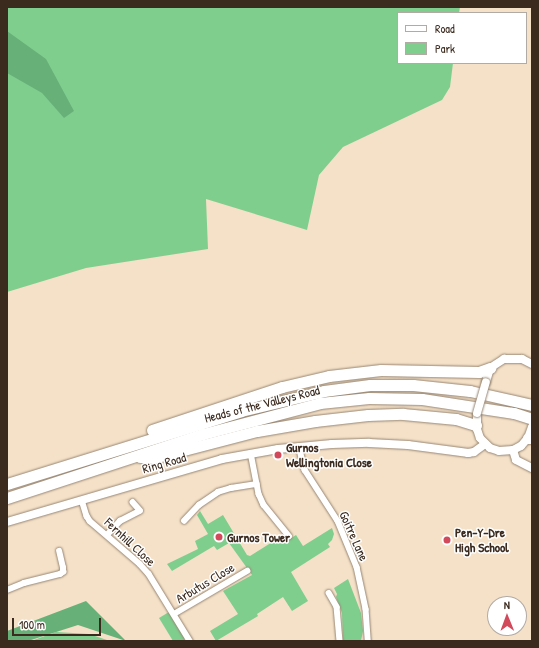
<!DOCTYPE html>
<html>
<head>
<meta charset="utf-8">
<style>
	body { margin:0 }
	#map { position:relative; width:539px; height:648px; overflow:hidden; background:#f5e1c8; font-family:"Patrick Hand",sans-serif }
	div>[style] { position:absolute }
	.green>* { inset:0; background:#7fce8e }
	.forest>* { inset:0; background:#67b179 }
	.roads { filter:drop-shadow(0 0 1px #988673) drop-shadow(0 0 1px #988673) }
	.street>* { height:5.5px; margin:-2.75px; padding:0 2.75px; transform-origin:2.75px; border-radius:2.75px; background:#fff }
	.secondary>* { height:8px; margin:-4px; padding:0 4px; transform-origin:4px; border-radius:4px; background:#fff }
	.highway>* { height:11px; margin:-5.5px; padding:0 5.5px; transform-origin:5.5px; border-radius:5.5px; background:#fff }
	.bridges { filter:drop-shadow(0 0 1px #988673) drop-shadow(0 0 1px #988673) }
	.secondary-bridge>* { height:8px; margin:-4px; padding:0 4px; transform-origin:4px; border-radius:4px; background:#fff }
	.dots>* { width:11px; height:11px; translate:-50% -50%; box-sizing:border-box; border:2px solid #fff; border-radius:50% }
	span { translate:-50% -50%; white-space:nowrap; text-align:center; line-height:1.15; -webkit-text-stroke:3px #fff; paint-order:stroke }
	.street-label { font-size:13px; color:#3b2a1e }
	.poi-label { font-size:13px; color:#3b2a1e; font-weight:700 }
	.left { translate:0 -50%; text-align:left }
	.frame { position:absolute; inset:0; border:8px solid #3b2a1e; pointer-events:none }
	.legend { position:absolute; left:397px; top:12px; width:130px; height:52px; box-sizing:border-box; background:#fff; border:1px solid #b1aaa5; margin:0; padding:5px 7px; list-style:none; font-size:12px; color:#3b2a1e }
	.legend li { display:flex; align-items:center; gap:8px; height:20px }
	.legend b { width:20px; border:1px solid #b1aaa5 }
	.north { position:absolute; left:487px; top:596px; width:40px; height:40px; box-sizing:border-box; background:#fff; border:1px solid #b1aaa5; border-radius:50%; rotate:359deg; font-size:11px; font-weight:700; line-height:16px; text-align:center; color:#3b2a1e }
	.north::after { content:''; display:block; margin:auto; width:14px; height:18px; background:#d1495b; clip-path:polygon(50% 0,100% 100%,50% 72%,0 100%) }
	.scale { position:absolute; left:12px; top:618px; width:89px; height:18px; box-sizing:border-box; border:2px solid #3b2a1e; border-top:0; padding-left:5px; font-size:12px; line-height:14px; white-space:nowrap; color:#3b2a1e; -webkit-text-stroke:3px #fff; paint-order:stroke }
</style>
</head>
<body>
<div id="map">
	<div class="green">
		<div style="clip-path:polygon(7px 7px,460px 7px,459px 13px,398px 13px,398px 63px,453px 63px,450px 87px,442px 100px,343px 147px,319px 175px,307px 230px,206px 199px,208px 249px,86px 268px,7px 292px)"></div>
		<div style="clip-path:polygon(200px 511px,208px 524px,223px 515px,247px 555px,250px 556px,277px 539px,285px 542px,296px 535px,303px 546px,332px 528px,334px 534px,332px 540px,328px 544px,330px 547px,291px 572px,308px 601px,292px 611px,283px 597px,257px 614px,258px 616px,216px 641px,210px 631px,238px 614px,223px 591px,252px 575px,229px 543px,217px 550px,214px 546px,172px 571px,167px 564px,198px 549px,195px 541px,208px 534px,197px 515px)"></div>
		<div style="clip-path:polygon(348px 579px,361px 613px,363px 631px,361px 641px,343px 641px,342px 613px,336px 597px,337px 594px,334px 588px)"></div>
		<div style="clip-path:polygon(169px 612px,185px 639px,183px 641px,173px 641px,159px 618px)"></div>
		<div style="clip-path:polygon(56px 632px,89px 634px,110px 641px,31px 641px)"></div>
	</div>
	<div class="forest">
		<div style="clip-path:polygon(7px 31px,46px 59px,74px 111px,64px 118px,42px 93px,7px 73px)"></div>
		<div style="clip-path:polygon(86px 601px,126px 641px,78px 625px,28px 641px,7px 641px,7px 631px)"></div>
	</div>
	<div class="roads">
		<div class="street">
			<div style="left:299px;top:446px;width:25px;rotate:76deg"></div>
			<div style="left:305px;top:470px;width:61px;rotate:57.1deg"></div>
			<div style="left:338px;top:521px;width:50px;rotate:67.6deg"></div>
			<div style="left:357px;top:567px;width:43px;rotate:77.9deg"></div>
			<div style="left:366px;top:609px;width:32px;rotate:86deg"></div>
			<div style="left:251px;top:453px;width:42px;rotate:79deg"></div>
			<div style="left:259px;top:494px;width:12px;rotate:66deg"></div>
			<div style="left:264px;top:505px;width:40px;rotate:51deg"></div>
			<div style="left:82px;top:500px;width:17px;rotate:73deg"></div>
			<div style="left:87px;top:516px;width:6px;rotate:59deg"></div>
			<div style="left:90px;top:521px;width:66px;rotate:40.7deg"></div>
			<div style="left:140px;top:564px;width:13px;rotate:48deg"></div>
			<div style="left:149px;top:574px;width:79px;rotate:58.5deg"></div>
			<div style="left:184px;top:521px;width:22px;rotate:-47deg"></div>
			<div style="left:199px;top:505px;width:23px;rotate:-34deg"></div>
			<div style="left:218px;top:492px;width:14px;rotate:-17deg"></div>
			<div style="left:231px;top:488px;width:26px;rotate:-9deg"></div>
			<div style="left:107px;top:535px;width:19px;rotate:-47deg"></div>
			<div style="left:120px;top:521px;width:22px;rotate:-27deg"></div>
			<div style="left:140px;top:511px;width:11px;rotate:-131deg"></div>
			<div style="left:7px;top:590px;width:18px;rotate:-22deg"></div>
			<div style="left:24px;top:583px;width:37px;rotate:-14deg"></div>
			<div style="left:60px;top:574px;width:4px;rotate:-34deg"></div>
			<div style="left:63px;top:572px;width:4px;rotate:-90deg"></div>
			<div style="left:63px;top:568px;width:17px;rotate:-103deg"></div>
			<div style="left:329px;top:593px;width:16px;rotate:60deg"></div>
			<div style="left:337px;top:607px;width:34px;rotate:85deg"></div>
			<div style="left:174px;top:614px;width:85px;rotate:-30.5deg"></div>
		</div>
		<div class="secondary">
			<div style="left:486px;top:382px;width:15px;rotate:-74deg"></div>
			<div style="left:490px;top:368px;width:17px;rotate:-33deg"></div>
			<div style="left:504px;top:359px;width:18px"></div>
			<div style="left:522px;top:359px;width:11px;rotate:27deg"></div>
			<div style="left:477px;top:413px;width:16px;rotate:90deg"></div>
			<div style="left:477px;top:429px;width:9px;rotate:72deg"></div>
			<div style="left:480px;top:438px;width:14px;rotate:45deg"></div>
			<div style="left:490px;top:448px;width:9px;rotate:18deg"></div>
			<div style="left:499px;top:451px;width:14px;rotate:-4deg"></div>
			<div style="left:513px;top:450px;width:9px;rotate:-27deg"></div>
			<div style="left:521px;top:446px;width:11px;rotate:-49deg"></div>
			<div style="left:528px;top:438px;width:12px;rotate:-70deg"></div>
			<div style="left:513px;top:450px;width:10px;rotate:73deg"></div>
			<div style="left:516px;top:460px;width:18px;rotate:27deg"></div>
			<div style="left:7px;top:522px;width:224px;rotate:-16.3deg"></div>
			<div style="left:222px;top:459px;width:57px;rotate:-10.1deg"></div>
			<div style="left:278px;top:449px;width:54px;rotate:-5.3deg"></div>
			<div style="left:332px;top:444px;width:37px;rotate:-2deg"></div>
			<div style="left:369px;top:443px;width:39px;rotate:3deg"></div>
			<div style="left:408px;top:445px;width:61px;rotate:7.6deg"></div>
			<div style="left:468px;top:453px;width:6px;rotate:-9deg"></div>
			<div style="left:474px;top:452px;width:14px;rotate:-36deg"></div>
		</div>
		<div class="highway">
			<div style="left:152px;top:430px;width:137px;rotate:-18.3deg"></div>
			<div style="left:282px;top:387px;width:48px;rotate:-13.2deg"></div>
			<div style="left:329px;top:376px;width:52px;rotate:-6.6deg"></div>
			<div style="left:381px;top:370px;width:98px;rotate:1.2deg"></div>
			<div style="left:479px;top:372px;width:12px;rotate:-20deg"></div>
			<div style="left:528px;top:438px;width:4px"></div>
			<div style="left:140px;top:457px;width:17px"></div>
			<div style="left:157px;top:457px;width:103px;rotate:-14.6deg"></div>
			<div style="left:257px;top:431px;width:59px;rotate:-9.8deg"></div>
			<div style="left:315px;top:421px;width:53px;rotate:-6.5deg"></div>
			<div style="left:368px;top:415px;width:35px;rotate:-2deg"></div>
			<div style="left:403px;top:414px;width:53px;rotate:5.4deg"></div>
			<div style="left:456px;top:419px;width:21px;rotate:17deg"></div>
			<div style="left:7px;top:484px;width:245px;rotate:-17.3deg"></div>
			<div style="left:241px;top:411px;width:85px;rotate:-13.5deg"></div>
			<div style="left:324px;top:391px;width:46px;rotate:-7.4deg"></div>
			<div style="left:370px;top:385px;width:43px"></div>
			<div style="left:413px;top:385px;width:57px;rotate:6deg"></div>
			<div style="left:470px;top:391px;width:64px;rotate:12.7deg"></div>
			<div style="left:7px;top:498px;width:206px;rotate:-18.1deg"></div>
			<div style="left:203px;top:434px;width:121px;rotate:-14.8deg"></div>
			<div style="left:320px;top:403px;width:49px;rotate:-5.8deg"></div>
			<div style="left:369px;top:398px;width:53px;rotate:1.1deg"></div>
			<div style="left:422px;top:399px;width:93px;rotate:8.7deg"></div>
			<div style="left:514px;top:413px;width:19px;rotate:18deg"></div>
		</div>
	</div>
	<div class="bridges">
		<div class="secondary-bridge">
			<div style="left:477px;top:413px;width:32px;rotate:-74deg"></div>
		</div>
	</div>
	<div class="dots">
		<div style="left:278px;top:455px;background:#d1495b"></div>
		<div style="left:219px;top:537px;background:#d1495b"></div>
		<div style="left:447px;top:540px;background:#d1495b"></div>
	</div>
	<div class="street-label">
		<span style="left:262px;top:404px;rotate:-14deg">Heads of the Valleys Road</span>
		<span style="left:164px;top:463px;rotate:-16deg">Ring Road</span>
		<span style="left:354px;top:536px;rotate:66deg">Goitre Lane</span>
		<span style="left:130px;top:542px;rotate:43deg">Fernhill Close</span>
		<span style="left:205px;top:583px;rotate:-31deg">Arbutus Close</span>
	</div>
	<div class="poi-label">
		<span class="left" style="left:286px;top:455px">Gurnos<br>Wellingtonia Close</span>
		<span class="left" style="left:455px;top:540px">Pen-Y-Dre<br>High School</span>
		<span class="left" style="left:227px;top:537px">Gurnos Tower</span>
	</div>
	<div class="frame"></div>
	<ul class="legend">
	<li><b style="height:5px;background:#fff"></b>Road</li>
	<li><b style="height:11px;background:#7fce8e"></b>Park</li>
	</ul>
	<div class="north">N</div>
	<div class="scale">100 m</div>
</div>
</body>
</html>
